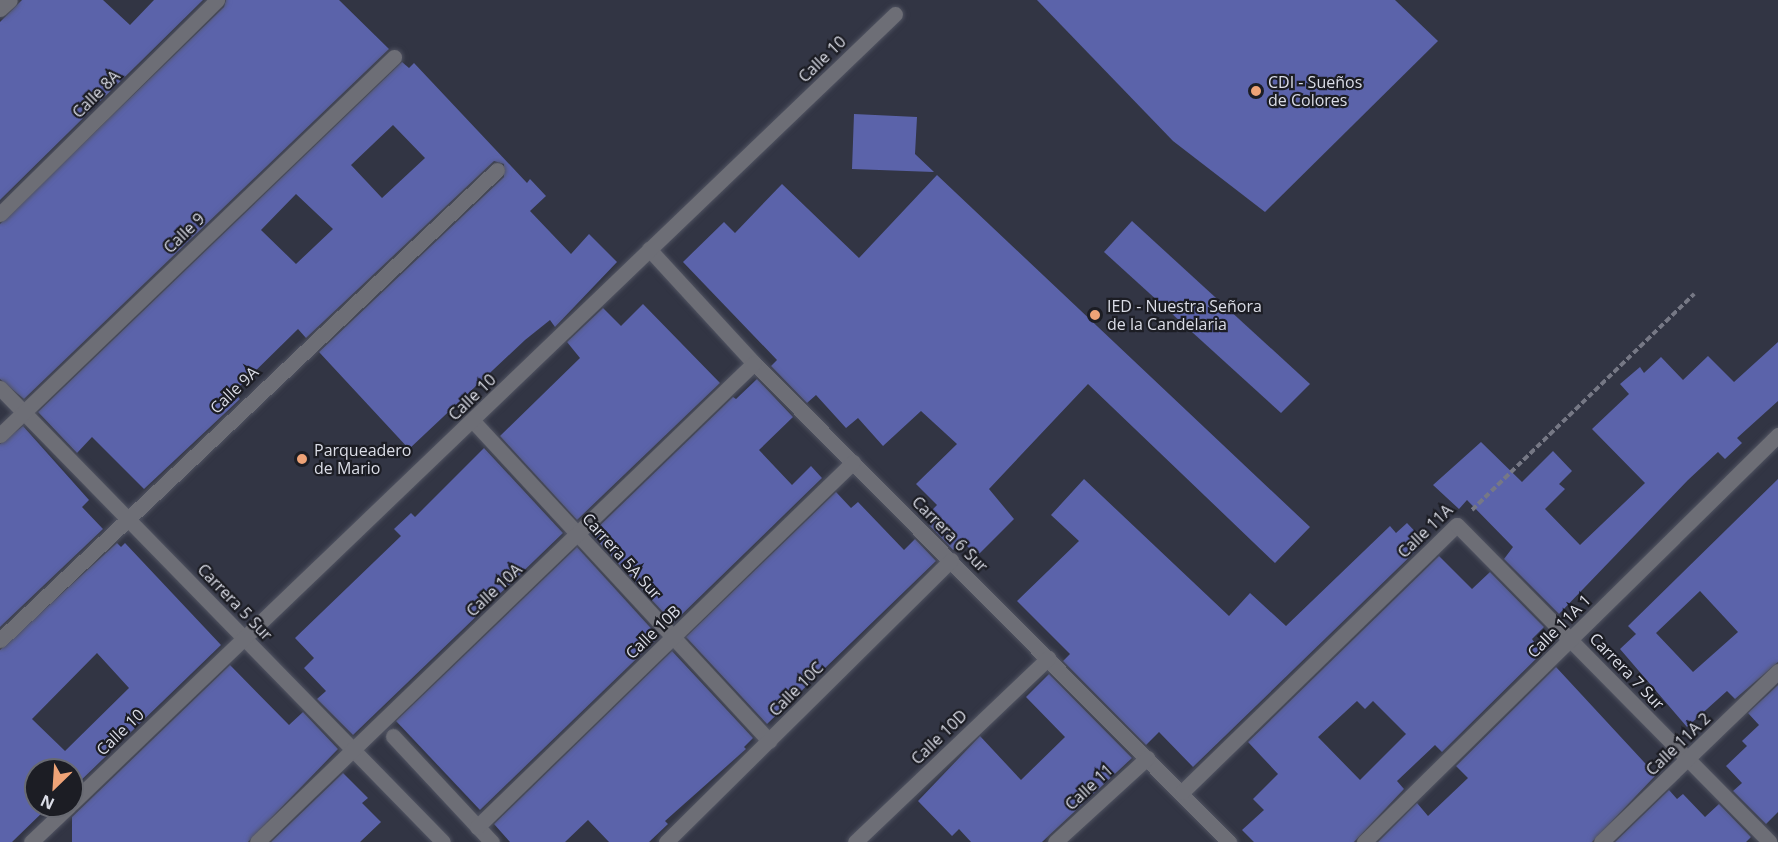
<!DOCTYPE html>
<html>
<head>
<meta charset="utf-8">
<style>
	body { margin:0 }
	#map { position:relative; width:1778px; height:842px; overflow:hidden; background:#323544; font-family:"Open Sans",sans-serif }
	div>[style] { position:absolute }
	.building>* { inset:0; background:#5b63aa }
	.path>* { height:4px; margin-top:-2px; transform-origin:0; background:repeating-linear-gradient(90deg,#767885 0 6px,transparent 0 9px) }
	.roads { filter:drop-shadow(0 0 2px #505361) drop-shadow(0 0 2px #505361) }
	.minor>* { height:15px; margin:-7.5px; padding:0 7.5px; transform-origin:7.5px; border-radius:7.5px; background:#6d6e76 }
	.dots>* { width:16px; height:16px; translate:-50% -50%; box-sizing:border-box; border:3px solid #1c1d24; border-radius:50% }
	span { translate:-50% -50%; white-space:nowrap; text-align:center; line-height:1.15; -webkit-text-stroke:4.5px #1c1d24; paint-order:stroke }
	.street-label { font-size:16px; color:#dbdde7 }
	.poi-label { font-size:16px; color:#dbdde7 }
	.left { translate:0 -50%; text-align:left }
	.north { position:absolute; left:24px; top:758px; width:60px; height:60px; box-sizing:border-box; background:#1c1d24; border:2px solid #686a72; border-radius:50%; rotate:205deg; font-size:16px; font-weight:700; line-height:24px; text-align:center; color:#dbdde7 }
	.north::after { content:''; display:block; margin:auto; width:21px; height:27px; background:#efa377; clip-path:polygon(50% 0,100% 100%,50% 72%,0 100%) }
</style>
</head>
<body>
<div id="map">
	<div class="building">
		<div style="clip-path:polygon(22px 0,103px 0,130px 25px,154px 0,203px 0,0 200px,0 22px)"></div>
		<div style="clip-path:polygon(226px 0,339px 0,389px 49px,24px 399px,0 379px,0 224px,224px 7px)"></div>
		<div style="clip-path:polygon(1037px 0,1395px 0,1438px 41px,1265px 212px,1173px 141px)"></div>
		<div style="clip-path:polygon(evenodd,402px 62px,409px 68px,414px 63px,527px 183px,530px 179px,546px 196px,530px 211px,571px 254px,589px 234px,617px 262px,555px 327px,550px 320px,525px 340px,409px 449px,319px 352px,504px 177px,504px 164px,494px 161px,306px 338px,298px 329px,234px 392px,240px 399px,144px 489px,92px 437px,77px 453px,38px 412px,402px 62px,393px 125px,425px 158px,382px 198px,351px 165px,393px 125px,402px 62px,296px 194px,333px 229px,296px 264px,261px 230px,296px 194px)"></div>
		<div style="clip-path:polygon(854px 114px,917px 117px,915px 154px,934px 172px,852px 169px)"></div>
		<div style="clip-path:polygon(937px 175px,1310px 527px,1275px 563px,1088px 384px,989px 489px,1014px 519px,977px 556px,962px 541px,953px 550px,929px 525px,937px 517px,931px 511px,937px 505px,916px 484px,957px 444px,921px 411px,883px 446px,858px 418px,846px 428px,816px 395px,807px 403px,771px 366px,777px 360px,683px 262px,724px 222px,735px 233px,782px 184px,859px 258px)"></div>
		<div style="clip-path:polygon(1132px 221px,1310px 384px,1281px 413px,1104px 252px)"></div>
		<div style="clip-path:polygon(643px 304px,720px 383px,577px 520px,500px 436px,580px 358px,567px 342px,603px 308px,621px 326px)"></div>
		<div style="clip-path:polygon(1778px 342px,1778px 401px,1737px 438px,1742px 443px,1725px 459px,1718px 452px,1688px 480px,1559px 614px,1504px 559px,1513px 547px,1467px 500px,1459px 509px,1433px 485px,1481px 442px,1522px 482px,1553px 451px,1572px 471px,1559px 484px,1565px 489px,1545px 509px,1580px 545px,1645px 483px,1592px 429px,1629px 394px,1620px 384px,1640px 367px,1644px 373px,1661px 357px,1683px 380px,1708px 356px,1734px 382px)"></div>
		<div style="clip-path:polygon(757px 379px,793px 417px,759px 450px,792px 485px,811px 466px,822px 478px,673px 623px,591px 534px,733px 397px,736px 399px)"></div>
		<div style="clip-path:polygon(23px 426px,89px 500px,82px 507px,103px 529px,0 627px,0 444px)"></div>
		<div style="clip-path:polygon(484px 448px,563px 533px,353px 735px,317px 699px,326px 691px,304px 668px,314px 658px,295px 638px,401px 536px,394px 529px,411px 513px,415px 517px)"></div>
		<div style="clip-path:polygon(1084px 479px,1229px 616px,1250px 593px,1286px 626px,1390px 526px,1396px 533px,1407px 523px,1425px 542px,1193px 767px,1159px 732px,1146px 745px,1063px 661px,1070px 654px,1017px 601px,1079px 541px,1051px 515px)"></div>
		<div style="clip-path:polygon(evenodd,1778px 479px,1778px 662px,1735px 699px,1727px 691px,1687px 727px,1620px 649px,1636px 634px,1628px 626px,1778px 479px,1700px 591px,1738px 632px,1693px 672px,1656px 633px,1700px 591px)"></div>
		<div style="clip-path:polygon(836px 492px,851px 508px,858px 502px,904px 550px,915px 539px,936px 561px,767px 724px,686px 637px)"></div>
		<div style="clip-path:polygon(evenodd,117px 543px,121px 547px,125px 543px,221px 645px,72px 789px,72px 770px,36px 770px,36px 806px,49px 806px,12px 842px,0 842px,0 650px,117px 543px,97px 653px,129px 688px,65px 751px,32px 719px,97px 653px)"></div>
		<div style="clip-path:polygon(577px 547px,659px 637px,480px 810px,396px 721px)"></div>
		<div style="clip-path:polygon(evenodd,1439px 556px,1472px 589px,1490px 572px,1544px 627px,1532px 639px,1542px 653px,1442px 752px,1435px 745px,1397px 781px,1404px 789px,1354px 842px,1254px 842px,1242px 830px,1264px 810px,1253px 799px,1278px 774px,1248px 742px,1439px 556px,1357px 701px,1365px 709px,1373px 701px,1406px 734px,1360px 780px,1318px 737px,1357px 701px)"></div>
		<div style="clip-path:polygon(672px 651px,753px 738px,744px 747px,746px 749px,665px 821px,668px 824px,649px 842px,609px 842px,588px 820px,565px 842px,510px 842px,494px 824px)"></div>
		<div style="clip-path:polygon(230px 665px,289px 725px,303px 712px,338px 749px,248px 842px,72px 842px,72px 817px)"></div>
		<div style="clip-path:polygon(1556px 667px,1656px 775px,1592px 842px,1378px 842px,1417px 803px,1428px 816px,1468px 778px,1456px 766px)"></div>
		<div style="clip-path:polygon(1049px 674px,1132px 758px,1042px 842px,971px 842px,959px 829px,952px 836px,918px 801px,980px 736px,1021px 780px,1065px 737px,1026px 697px)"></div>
		<div style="clip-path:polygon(1778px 685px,1778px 812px,1766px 824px,1733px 791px,1742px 783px,1726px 766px,1747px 746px,1742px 741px,1759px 725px,1748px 713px)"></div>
		<div style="clip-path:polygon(343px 773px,368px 798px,362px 803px,381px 822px,360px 842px,271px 842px)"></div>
		<div style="clip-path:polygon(1669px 790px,1677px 799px,1683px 794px,1705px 817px,1719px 804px,1751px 837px,1746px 842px,1615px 842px)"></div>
	</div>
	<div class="path">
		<div style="left:1472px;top:510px;width:310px;rotate:-44.2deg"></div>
	</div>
	<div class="roads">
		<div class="minor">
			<div style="left:0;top:9px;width:13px;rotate:-42deg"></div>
			<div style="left:0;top:214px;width:305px;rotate:-44.6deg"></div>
			<div style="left:649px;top:249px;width:155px;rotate:47.4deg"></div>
			<div style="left:754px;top:363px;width:675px;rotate:45.24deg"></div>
			<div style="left:0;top:388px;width:634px;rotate:45.7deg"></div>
			<div style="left:473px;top:421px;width:436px;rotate:47.2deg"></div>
			<div style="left:0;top:435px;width:546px;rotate:-43.81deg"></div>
			<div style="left:0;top:640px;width:684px;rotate:-43.4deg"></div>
			<div style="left:393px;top:736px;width:145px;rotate:47deg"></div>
			<div style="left:1182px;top:792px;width:383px;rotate:-44.2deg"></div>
			<div style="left:1457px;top:525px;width:445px;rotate:45.4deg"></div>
			<div style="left:72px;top:803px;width:1140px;rotate:-43.79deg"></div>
			<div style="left:477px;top:827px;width:524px;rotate:-44.15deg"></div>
			<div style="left:31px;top:842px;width:52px;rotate:-43.5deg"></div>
			<div style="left:257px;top:842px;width:690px;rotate:-43.94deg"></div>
			<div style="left:666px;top:842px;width:401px;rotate:-44.7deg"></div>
			<div style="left:855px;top:842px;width:267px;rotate:-43.6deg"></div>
			<div style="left:1055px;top:842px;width:125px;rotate:-42.4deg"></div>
			<div style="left:1364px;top:842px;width:581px;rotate:-44.51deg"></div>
			<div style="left:1601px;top:842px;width:246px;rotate:-44deg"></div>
		</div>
	</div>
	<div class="dots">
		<div style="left:1256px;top:91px;background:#efa377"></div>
		<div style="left:1095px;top:315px;background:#efa377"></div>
		<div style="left:302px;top:459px;background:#efa377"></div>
	</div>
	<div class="street-label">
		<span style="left:822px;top:59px;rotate:-44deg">Calle 10</span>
		<span style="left:96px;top:94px;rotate:-45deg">Calle 8A</span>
		<span style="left:184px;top:233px;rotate:-44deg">Calle 9</span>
		<span style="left:234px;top:390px;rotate:-44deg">Calle 9A</span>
		<span style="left:472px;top:397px;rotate:-44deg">Calle 10</span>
		<span style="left:1425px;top:531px;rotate:-44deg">Calle 11A</span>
		<span style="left:950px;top:534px;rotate:45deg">Carrera 6 Sur</span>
		<span style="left:622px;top:556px;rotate:48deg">Carrera 5A Sur</span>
		<span style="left:494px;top:590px;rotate:-43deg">Calle 10A</span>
		<span style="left:235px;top:602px;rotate:46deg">Carrera 5 Sur</span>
		<span style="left:1559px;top:626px;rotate:-45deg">Calle 11A 1</span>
		<span style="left:653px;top:632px;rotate:-44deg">Calle 10B</span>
		<span style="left:1627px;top:671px;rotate:46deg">Carrera 7 Sur</span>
		<span style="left:796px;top:689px;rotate:-45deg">Calle 10C</span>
		<span style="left:120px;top:732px;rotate:-44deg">Calle 10</span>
		<span style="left:939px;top:737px;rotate:-44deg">Calle 10D</span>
		<span style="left:1678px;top:744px;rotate:-44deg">Calle 11A 2</span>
		<span style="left:1089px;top:787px;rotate:-43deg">Calle 11</span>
	</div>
	<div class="poi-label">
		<span class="left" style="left:1268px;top:91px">CDI - Sueños<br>de Colores</span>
		<span class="left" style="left:1107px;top:315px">IED - Nuestra Señora<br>de la Candelaria</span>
		<span class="left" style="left:314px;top:459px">Parqueadero<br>de Mario</span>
	</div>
	<div class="north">N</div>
</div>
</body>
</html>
